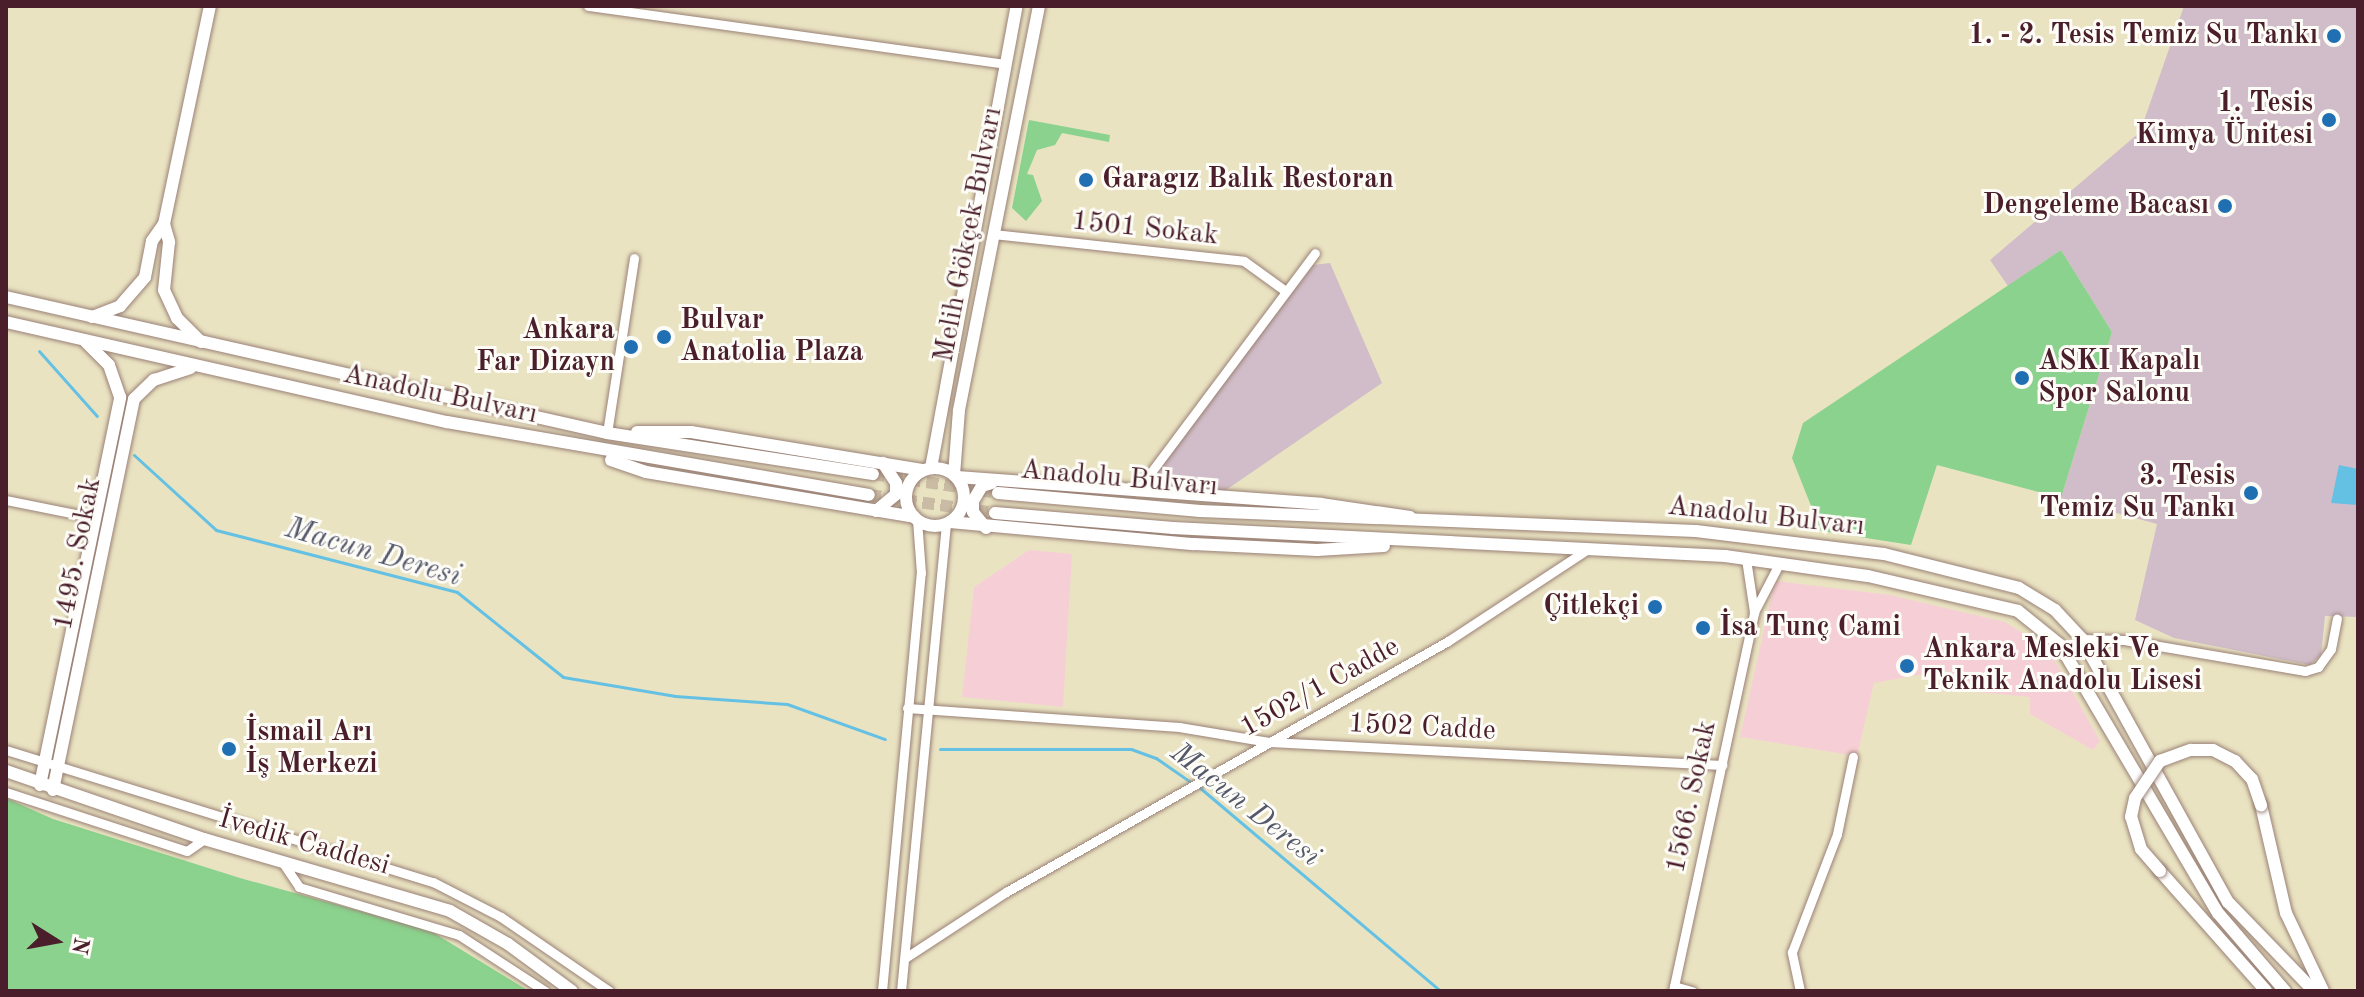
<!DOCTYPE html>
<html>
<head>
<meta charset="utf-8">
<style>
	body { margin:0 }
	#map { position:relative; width:2364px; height:997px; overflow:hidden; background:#eae3c2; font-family:"Old Standard TT",serif }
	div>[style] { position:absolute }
	.built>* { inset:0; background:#f6cfd6 }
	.industrial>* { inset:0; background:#d1bdc9 }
	.green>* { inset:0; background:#8ad28d }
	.water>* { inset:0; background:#65c1e3 }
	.stream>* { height:3px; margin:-1.5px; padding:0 1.5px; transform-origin:1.5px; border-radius:1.5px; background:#65c1e3 }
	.major-tunnel>* { height:12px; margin-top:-6px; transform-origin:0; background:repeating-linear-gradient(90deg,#cabca4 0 12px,transparent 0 18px) }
	.roads { filter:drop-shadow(0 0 2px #9a8176) drop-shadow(0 0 2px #9a8176) }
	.minor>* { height:9px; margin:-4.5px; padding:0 4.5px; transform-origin:4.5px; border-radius:4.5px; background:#fff }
	.major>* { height:12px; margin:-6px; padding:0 6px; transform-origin:6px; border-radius:6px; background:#fff }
	.major>.ring { margin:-6px; padding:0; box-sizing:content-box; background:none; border:12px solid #fff; border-radius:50% }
	.bridges { filter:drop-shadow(0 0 2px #9a8176) drop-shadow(0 0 2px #9a8176) }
	.major-bridge>* { height:12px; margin:-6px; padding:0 6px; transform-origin:6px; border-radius:6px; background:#fff }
	.dots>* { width:22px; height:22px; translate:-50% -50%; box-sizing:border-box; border:4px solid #fdfcf7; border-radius:50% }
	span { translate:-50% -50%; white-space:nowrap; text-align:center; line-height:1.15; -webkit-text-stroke:6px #fdfcf7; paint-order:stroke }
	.poi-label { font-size:28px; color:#4a1f2b; font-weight:700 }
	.right { translate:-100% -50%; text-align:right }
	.left { translate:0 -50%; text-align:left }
	.street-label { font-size:28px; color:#4a1f2b }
	.water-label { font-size:30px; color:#53586b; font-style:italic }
	.frame { position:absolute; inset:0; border:8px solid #4a1f2b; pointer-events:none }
	.north { position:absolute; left:16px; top:901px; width:80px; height:80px; -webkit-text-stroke:6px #fdfcf7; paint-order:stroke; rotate:101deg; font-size:22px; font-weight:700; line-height:32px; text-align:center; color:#4a1f2b }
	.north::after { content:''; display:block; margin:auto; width:28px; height:36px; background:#4a1f2b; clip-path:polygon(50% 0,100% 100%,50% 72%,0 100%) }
</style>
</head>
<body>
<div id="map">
	<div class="built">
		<div style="clip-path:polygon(1029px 550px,1072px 554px,1063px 707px,962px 697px,974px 587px)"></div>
		<div style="clip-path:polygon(1775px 581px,1890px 595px,2005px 622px,2037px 642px,2055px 661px,2100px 741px,2093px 750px,2030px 714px,2030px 697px,1944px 689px,1947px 670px,1874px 683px,1857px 756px,1740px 737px)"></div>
	</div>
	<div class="industrial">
		<div style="clip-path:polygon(2184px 6px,2358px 6px,2358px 617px,2325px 616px,2321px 655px,2310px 665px,2174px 638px,2135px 620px,2157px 524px,2061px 498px,2112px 332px,2061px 250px,2008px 286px,1990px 260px,2140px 132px)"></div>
		<div style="clip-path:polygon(1330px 263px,1382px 383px,1223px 492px,1146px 486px,1313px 265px)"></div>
	</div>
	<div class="green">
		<div style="clip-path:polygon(1029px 120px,1110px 135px,1109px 142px,1062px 133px,1055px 145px,1037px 150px,1027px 174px,1033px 175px,1042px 201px,1026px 221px,1012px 208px)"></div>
		<div style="clip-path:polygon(2061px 250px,2112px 332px,2061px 498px,1937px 465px,1911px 545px,1821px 531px,1792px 458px,1803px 423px)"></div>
		<div style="clip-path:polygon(6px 798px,53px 819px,240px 878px,429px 930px,529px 991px,6px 991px)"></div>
	</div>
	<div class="water">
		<div style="clip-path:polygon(2339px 465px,2358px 469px,2358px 505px,2331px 503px)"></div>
	</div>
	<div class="stream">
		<div style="left:39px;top:351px;width:87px;rotate:48.3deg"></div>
		<div style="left:134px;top:455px;width:111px;rotate:42.4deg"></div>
		<div style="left:216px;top:530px;width:249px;rotate:14.4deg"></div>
		<div style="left:457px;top:592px;width:136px;rotate:38.7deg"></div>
		<div style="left:563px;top:677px;width:114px;rotate:9.6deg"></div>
		<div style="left:675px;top:696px;width:112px;rotate:4.1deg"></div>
		<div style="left:787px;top:704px;width:104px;rotate:19.7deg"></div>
		<div style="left:940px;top:749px;width:191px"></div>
		<div style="left:1131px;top:749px;width:27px;rotate:20deg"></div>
		<div style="left:1156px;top:758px;width:44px;rotate:34.8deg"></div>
		<div style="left:1199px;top:787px;width:316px;rotate:40.2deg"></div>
	</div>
	<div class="major-tunnel">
		<div style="left:873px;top:474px;width:126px;rotate:8.6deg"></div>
		<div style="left:869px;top:495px;width:127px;rotate:8.1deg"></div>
	</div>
	<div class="roads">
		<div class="minor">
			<div style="left:588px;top:6px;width:422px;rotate:7.9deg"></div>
			<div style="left:993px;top:234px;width:252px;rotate:6.1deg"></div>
			<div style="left:1244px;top:261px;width:49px;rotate:35.9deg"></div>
			<div style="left:607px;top:433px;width:177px;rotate:-81.2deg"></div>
			<div style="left:1137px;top:491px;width:297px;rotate:-53.2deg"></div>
			<div style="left:6px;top:500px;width:91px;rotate:11.4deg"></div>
			<div style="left:1746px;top:559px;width:54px;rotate:81.4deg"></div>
			<div style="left:2082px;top:639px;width:42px;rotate:1.4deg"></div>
			<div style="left:2124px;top:640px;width:184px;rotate:9.7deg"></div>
			<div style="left:2305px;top:671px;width:14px;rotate:-17deg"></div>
			<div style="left:2318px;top:667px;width:22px;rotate:-54deg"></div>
			<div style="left:2331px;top:649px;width:31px;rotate:-79deg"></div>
			<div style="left:907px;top:708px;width:273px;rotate:4deg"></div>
			<div style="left:1179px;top:727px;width:91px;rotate:9.5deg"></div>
			<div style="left:1269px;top:742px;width:454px;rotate:2.9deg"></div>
			<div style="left:6px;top:750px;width:447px;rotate:17.2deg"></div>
			<div style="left:433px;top:882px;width:76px;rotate:27.2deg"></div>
			<div style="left:501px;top:917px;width:131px;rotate:34.4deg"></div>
			<div style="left:6px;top:792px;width:190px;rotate:18.1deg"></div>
			<div style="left:187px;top:851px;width:21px;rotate:-35deg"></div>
			<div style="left:283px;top:863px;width:29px;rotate:56deg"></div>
			<div style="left:299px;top:887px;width:167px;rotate:16.7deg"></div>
			<div style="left:459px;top:935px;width:103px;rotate:33.1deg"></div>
			<div style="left:905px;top:958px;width:121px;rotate:-33.2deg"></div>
			<div style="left:1006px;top:892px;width:508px;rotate:-29.59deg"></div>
			<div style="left:1448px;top:641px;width:168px;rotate:-33.3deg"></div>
			<div style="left:1674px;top:986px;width:19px;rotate:16deg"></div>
			<div style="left:882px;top:991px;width:420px;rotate:-84.7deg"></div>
			<div style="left:921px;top:573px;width:53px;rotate:-94.3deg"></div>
			<div style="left:901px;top:991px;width:469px;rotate:-84.5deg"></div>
			<div style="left:1673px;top:991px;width:388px;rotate:-77.9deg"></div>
			<div style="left:1754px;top:612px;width:54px;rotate:-62.5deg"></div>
			<div style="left:1800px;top:991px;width:40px;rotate:-102deg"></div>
			<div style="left:1792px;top:952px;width:126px;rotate:-69.1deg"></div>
			<div style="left:1837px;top:834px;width:79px;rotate:-78.3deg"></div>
		</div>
		<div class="major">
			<div style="left:164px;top:224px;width:19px;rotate:74deg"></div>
			<div style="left:169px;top:242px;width:48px;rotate:95.9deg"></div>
			<div style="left:164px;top:290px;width:31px;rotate:65deg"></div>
			<div style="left:177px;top:318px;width:34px;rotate:45deg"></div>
			<div style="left:6px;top:297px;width:616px;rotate:12.75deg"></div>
			<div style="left:607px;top:433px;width:269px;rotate:8.8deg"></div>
			<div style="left:92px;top:317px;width:30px;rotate:-21deg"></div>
			<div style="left:120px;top:306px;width:38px;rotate:-49deg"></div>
			<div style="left:145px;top:277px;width:37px;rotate:-79deg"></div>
			<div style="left:152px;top:241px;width:21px;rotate:-55deg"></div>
			<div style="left:164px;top:224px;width:223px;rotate:-78.1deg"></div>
			<div style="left:6px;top:322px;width:452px;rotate:12.8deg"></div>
			<div style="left:447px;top:422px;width:428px;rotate:9.8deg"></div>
			<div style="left:637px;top:432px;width:54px"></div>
			<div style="left:691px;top:432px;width:234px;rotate:9.3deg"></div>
			<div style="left:611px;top:460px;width:37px;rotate:19deg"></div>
			<div style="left:646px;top:472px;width:272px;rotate:9.5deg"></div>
			<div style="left:931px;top:468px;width:470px;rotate:-79.5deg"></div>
			<div class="ring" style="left:906px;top:468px;width:46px;height:46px"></div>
			<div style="left:954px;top:475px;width:65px;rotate:-85.6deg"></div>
			<div style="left:959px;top:410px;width:412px;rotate:-78.8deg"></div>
			<div style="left:957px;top:477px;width:365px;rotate:4.2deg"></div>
			<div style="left:1321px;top:504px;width:90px;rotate:8.3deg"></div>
			<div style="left:998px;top:493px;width:203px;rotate:5.1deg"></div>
			<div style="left:1200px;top:511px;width:496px;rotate:2.3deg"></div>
			<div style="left:1696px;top:531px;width:189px;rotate:7deg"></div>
			<div style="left:1884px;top:554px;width:139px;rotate:14.1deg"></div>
			<div style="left:2019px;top:588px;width:42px;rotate:31.4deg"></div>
			<div style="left:2055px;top:610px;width:40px;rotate:47deg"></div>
			<div style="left:2082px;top:639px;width:301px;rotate:61deg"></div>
			<div style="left:2228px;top:902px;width:124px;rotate:46deg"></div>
			<div style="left:876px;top:511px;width:26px;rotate:-40deg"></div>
			<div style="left:896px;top:494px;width:11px;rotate:-90deg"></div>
			<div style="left:896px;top:483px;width:24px;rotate:-123deg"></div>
			<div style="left:995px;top:513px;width:179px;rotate:4.8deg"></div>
			<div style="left:1173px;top:528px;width:553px;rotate:2.9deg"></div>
			<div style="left:1725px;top:556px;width:144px;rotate:8deg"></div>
			<div style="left:1868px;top:576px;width:154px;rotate:13.1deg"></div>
			<div style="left:2018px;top:611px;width:54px;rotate:39deg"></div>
			<div style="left:2060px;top:645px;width:311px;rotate:59.5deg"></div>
			<div style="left:2218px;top:913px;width:103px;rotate:49.3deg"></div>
			<div style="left:950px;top:522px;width:245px;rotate:5.2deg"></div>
			<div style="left:1194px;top:544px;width:123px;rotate:2.8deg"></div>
			<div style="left:1317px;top:550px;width:67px;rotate:-3.4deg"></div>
			<div style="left:986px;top:528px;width:21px;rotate:-129deg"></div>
			<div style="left:973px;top:512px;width:11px;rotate:-90deg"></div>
			<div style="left:973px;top:501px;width:17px;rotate:-59deg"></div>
			<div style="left:982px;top:486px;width:10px;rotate:-17deg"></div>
			<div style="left:6px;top:771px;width:209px;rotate:19deg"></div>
			<div style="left:204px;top:839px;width:256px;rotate:16.3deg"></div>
			<div style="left:450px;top:911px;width:67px;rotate:29.6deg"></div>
			<div style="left:508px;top:944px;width:79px;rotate:36.3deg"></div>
			<div style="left:40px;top:785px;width:396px;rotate:-78.3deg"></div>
			<div style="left:120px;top:397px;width:34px;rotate:-109deg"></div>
			<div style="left:109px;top:365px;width:33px;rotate:-135deg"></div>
			<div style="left:53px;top:790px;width:399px;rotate:-78.3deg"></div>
			<div style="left:134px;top:399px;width:28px;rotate:-44deg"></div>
			<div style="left:154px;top:380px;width:38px;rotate:-18deg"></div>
			<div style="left:2261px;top:805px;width:111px;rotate:77deg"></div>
			<div style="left:2286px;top:913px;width:86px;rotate:64.6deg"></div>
			<div style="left:2160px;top:871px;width:160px;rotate:48.5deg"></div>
		</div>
	</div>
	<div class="bridges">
		<div class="major-bridge">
			<div style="left:2160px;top:871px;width:29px;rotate:-131deg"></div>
			<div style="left:2141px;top:849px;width:34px;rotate:-107deg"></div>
			<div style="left:2131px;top:817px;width:19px;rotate:-78deg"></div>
			<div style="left:2135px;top:798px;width:45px;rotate:-56deg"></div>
			<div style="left:2160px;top:761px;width:33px;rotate:-20deg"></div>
			<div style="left:2191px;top:750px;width:22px"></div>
			<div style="left:2213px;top:750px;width:25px;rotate:27deg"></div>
			<div style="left:2235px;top:761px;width:25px;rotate:47deg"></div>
			<div style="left:2252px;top:779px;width:28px;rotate:71deg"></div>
		</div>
	</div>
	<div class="dots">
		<div style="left:2334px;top:36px;background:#1f6fb2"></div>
		<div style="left:2329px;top:120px;background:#1f6fb2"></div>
		<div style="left:1086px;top:180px;background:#1f6fb2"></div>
		<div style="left:2225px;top:206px;background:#1f6fb2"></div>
		<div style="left:664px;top:337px;background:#1f6fb2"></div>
		<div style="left:631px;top:347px;background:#1f6fb2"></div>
		<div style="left:2022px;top:378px;background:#1f6fb2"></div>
		<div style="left:2251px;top:493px;background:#1f6fb2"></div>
		<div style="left:1655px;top:607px;background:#1f6fb2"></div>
		<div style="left:1703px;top:628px;background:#1f6fb2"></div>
		<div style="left:1907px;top:666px;background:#1f6fb2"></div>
		<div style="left:229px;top:749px;background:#1f6fb2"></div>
	</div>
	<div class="poi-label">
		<span class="right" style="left:2318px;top:36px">1. - 2. Tesis Temiz Su Tankı</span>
		<span class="right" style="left:2313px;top:120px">1. Tesis<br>Kimya Ünitesi</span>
		<span class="left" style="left:1102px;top:180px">Garagız Balık Restoran</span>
		<span class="right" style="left:2209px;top:206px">Dengeleme Bacası</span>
		<span class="left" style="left:680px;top:337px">Bulvar<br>Anatolia Plaza</span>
		<span class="right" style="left:615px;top:347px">Ankara<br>Far Dizayn</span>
		<span class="left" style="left:2038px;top:378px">ASKI Kapalı<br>Spor Salonu</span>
		<span class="right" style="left:2235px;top:493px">3. Tesis<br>Temiz Su Tankı</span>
		<span class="right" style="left:1639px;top:607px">Çitlekçi</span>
		<span class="left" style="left:1719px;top:628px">İsa Tunç Cami</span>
		<span class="left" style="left:1923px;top:666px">Ankara Mesleki Ve<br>Teknik Anadolu Lisesi</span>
		<span class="left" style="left:245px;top:749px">İsmail Arı<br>İş Merkezi</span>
	</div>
	<div class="street-label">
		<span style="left:1145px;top:229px;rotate:6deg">1501 Sokak</span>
		<span style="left:969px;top:235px;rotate:-79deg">Melih Gökçek Bulvarı</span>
		<span style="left:440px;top:395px;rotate:12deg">Anadolu Bulvarı</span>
		<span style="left:1119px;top:479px;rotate:5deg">Anadolu Bulvarı</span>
		<span style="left:1766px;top:517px;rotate:6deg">Anadolu Bulvarı</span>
		<span style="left:78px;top:554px;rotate:-79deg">1495. Sokak</span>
		<span style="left:1320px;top:688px;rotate:-29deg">1502/1 Cadde</span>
		<span style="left:1422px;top:728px;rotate:3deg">1502 Cadde</span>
		<span style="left:1692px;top:797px;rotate:-78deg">1566. Sokak</span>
		<span style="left:304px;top:843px;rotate:16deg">İvedik Caddesi</span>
	</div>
	<div class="water-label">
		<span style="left:373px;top:553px;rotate:16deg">Macun Deresi</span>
		<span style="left:1245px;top:805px;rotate:38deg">Macun Deresi</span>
	</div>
	<div class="frame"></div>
	<div class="north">N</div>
</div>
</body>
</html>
